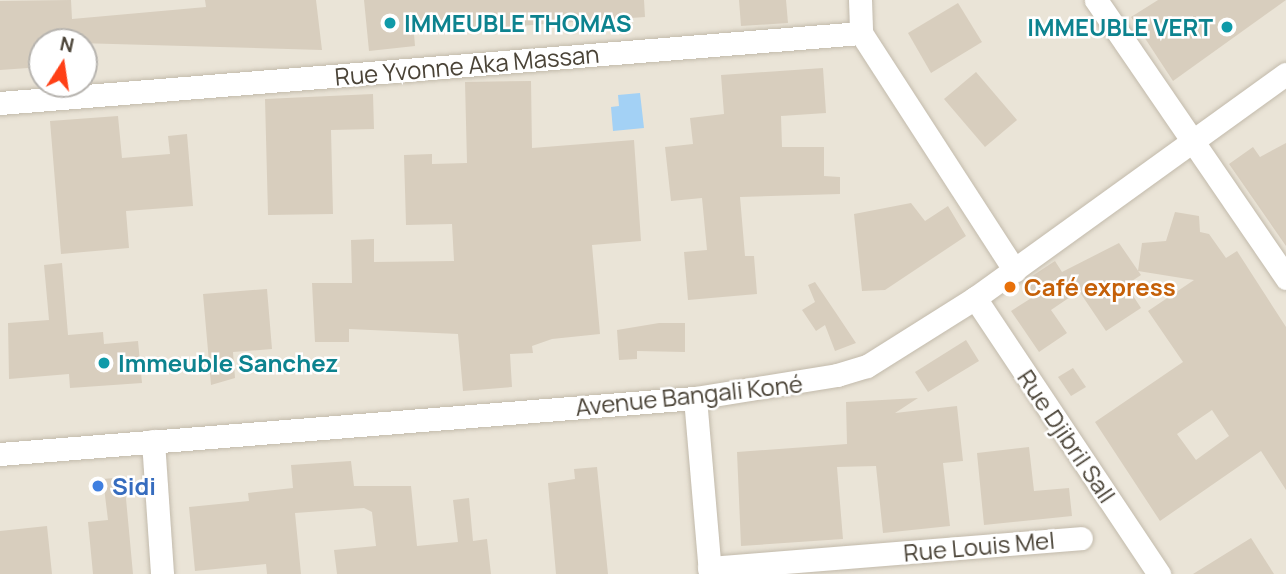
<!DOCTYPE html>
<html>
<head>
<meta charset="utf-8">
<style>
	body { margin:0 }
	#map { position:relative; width:1286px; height:574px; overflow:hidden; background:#f5f2e9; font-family:Manrope,sans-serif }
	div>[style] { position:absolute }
	.residential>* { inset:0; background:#eae4d7 }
	.water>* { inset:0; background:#a3d1f5 }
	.building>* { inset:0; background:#d8cebe }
	.roads { filter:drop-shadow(0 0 2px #c2baab) drop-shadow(0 0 2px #c2baab) }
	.minor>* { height:23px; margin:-11.5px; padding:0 11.5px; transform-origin:11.5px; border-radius:11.5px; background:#fff }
	.dots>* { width:19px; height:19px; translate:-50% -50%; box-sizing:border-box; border:4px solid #fff; border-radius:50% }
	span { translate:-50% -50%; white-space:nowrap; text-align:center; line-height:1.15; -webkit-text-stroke:5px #fff; paint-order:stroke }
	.culture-label { font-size:24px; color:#0d838f; font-weight:700 }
	.left { translate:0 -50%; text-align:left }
	.right { translate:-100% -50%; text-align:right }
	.street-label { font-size:24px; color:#4a4337 }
	.food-label { font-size:24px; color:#c56008; font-weight:700 }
	.shop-label { font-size:24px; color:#366cbe; font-weight:700 }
	.north { position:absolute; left:28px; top:28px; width:70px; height:70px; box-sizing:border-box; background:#fff; border:2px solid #b7b4af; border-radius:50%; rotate:12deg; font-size:19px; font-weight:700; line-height:28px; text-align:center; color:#4a4337 }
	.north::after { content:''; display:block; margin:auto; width:24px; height:32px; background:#ff4016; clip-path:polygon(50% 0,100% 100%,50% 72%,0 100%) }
</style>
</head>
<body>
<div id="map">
	<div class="residential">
		<div style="clip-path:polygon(evenodd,0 0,1286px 0,1286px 574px,0 574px,0 0,42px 42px,84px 42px,84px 84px,42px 84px,42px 42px)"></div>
	</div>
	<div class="water">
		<div style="clip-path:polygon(640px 93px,644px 128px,613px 131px,611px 107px,619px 106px,618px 95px)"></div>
	</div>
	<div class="building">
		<div style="clip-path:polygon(71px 0,72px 19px,206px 7px,205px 0,316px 0,322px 50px,42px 42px,42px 67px,0 70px,0 1px)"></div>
		<div style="clip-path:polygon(364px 0,644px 0,645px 17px,477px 29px,447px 27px,447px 20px,413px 21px,415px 46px,369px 51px)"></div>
		<div style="clip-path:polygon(739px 0,786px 0,788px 23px,741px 26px)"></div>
		<div style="clip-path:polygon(1158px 0,1286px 0,1173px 81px,1131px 17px)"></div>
		<div style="clip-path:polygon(958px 3px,982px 42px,931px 73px,908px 33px)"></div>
		<div style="clip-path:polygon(823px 68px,826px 113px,781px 116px,782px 147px,824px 147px,824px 176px,840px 177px,840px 194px,740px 197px,745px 256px,754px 256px,757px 294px,688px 300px,684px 252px,707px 250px,702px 198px,671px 201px,665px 147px,693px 144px,690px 118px,724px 114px,721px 75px)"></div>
		<div style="clip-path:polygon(976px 72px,1017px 120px,985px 147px,944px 99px)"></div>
		<div style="clip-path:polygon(531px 81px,532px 148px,634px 140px,641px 241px,592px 245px,600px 334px,552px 339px,532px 346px,533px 353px,510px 354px,512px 387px,463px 391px,458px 334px,349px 329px,349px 342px,315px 342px,312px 283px,352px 283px,351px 240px,374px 239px,374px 262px,454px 261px,452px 224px,406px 225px,404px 155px,432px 154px,432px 164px,467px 163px,465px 82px)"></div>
		<div style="clip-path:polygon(373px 94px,374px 129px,331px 130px,333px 214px,268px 215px,265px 99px)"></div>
		<div style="clip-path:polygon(118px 116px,122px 158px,170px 154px,168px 136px,187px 134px,193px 206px,126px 211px,129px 248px,61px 254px,50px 121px)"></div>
		<div style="clip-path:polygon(1286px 143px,1286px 246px,1229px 164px,1253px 147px,1260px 157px)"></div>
		<div style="clip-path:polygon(911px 203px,925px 221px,948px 206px,966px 236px,885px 290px,862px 291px,854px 214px)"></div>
		<div style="clip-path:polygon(evenodd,1175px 212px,1199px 216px,1200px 232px,1209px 234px,1226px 258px,1237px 251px,1286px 327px,1286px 490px,1261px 451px,1160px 521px,1095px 422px,1183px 362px,1148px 311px,1194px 280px,1138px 271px,1142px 243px,1166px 241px,1175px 212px,1212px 410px,1229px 436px,1196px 460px,1177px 434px,1212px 410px)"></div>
		<div style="clip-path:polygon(1119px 243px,1141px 275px,1126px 285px,1141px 308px,1106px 331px,1079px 291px,1051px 310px,1067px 333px,1039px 352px,1011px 311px,1033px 297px,1023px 282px,1055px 261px,1062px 272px)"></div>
		<div style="clip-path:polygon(62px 263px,68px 335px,103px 332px,104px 344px,138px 341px,142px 383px,70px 388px,69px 374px,9px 379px,8px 323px,49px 320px,44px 265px)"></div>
		<div style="clip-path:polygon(815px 282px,836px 313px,856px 343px,835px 351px,825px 325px,816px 331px,802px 310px,815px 302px,808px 285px)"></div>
		<div style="clip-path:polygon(267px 289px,272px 349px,233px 352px,235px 378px,211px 385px,203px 294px)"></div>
		<div style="clip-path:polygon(659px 323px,685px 323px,685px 352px,637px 351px,637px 359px,619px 360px,617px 330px)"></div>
		<div style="clip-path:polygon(966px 340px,979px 361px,928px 392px,915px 372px)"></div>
		<div style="clip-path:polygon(1073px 368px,1086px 387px,1071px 396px,1058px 377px)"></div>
		<div style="clip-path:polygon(918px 398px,895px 413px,957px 406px,963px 461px,943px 463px,950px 526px,883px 533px,876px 466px,837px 467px,843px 539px,741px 546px,737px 452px,847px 444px,846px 402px)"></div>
		<div style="clip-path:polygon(1029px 447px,1034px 491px,1069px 488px,1072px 516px,984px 525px,977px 453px)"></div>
		<div style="clip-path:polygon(351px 461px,354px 486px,411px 486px,417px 546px,458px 542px,453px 500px,469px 498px,473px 541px,487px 539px,491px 574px,337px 574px,334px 550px,376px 546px,372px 512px,364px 508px,295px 513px,301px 574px,267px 574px,266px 564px,195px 571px,189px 507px,249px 501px,248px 493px,293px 488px,291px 465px)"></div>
		<div style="clip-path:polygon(597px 467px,608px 574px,556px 574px,548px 483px,575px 479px,574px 469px)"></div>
		<div style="clip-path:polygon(124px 477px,133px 574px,93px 574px,88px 522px,108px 520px,103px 479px)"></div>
		<div style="clip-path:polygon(47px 526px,52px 574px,0 574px,0 531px)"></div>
		<div style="clip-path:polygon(1251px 538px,1274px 574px,1193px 574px)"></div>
	</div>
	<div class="roads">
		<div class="minor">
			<div style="left:860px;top:0;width:33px;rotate:88deg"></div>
			<div style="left:1096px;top:0;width:337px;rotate:55.6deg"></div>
			<div style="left:0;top:103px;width:864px;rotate:-4.65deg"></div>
			<div style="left:861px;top:33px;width:283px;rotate:57.1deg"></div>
			<div style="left:975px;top:298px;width:332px;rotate:56.3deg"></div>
			<div style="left:695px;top:398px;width:177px;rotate:85.1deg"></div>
			<div style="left:153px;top:441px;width:133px;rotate:86.1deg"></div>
			<div style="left:0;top:454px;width:697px;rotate:-4.61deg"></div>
			<div style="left:695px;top:398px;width:144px;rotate:-9.2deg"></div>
			<div style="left:837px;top:375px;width:31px;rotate:-17deg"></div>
			<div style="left:867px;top:366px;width:128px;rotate:-32.2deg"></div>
			<div style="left:975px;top:298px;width:383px;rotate:-35.8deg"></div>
			<div style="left:709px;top:568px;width:373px;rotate:-4.6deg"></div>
		</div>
	</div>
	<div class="dots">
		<div style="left:390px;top:23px;background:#0f9aa8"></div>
		<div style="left:1227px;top:27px;background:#0f9aa8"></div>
		<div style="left:1010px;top:287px;background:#e8710a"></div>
		<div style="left:104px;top:363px;background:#0f9aa8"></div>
		<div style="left:98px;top:486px;background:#3f7fe0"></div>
	</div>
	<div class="culture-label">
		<span class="left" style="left:404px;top:23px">IMMEUBLE THOMAS</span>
		<span class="right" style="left:1213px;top:27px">IMMEUBLE VERT</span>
		<span class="left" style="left:118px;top:363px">Immeuble Sanchez</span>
	</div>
	<div class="street-label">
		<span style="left:467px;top:65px;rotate:-5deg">Rue Yvonne Aka Massan</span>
		<span style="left:689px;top:395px;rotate:-6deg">Avenue Bangali Koné</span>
		<span style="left:1067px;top:436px;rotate:56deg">Rue Djibril Sall</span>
		<span style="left:979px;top:546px;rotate:-5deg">Rue Louis Mel</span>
	</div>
	<div class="food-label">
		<span class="left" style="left:1024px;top:287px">Café express</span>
	</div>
	<div class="shop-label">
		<span class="left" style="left:112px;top:486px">Sidi</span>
	</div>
	<div class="north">N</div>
</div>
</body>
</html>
